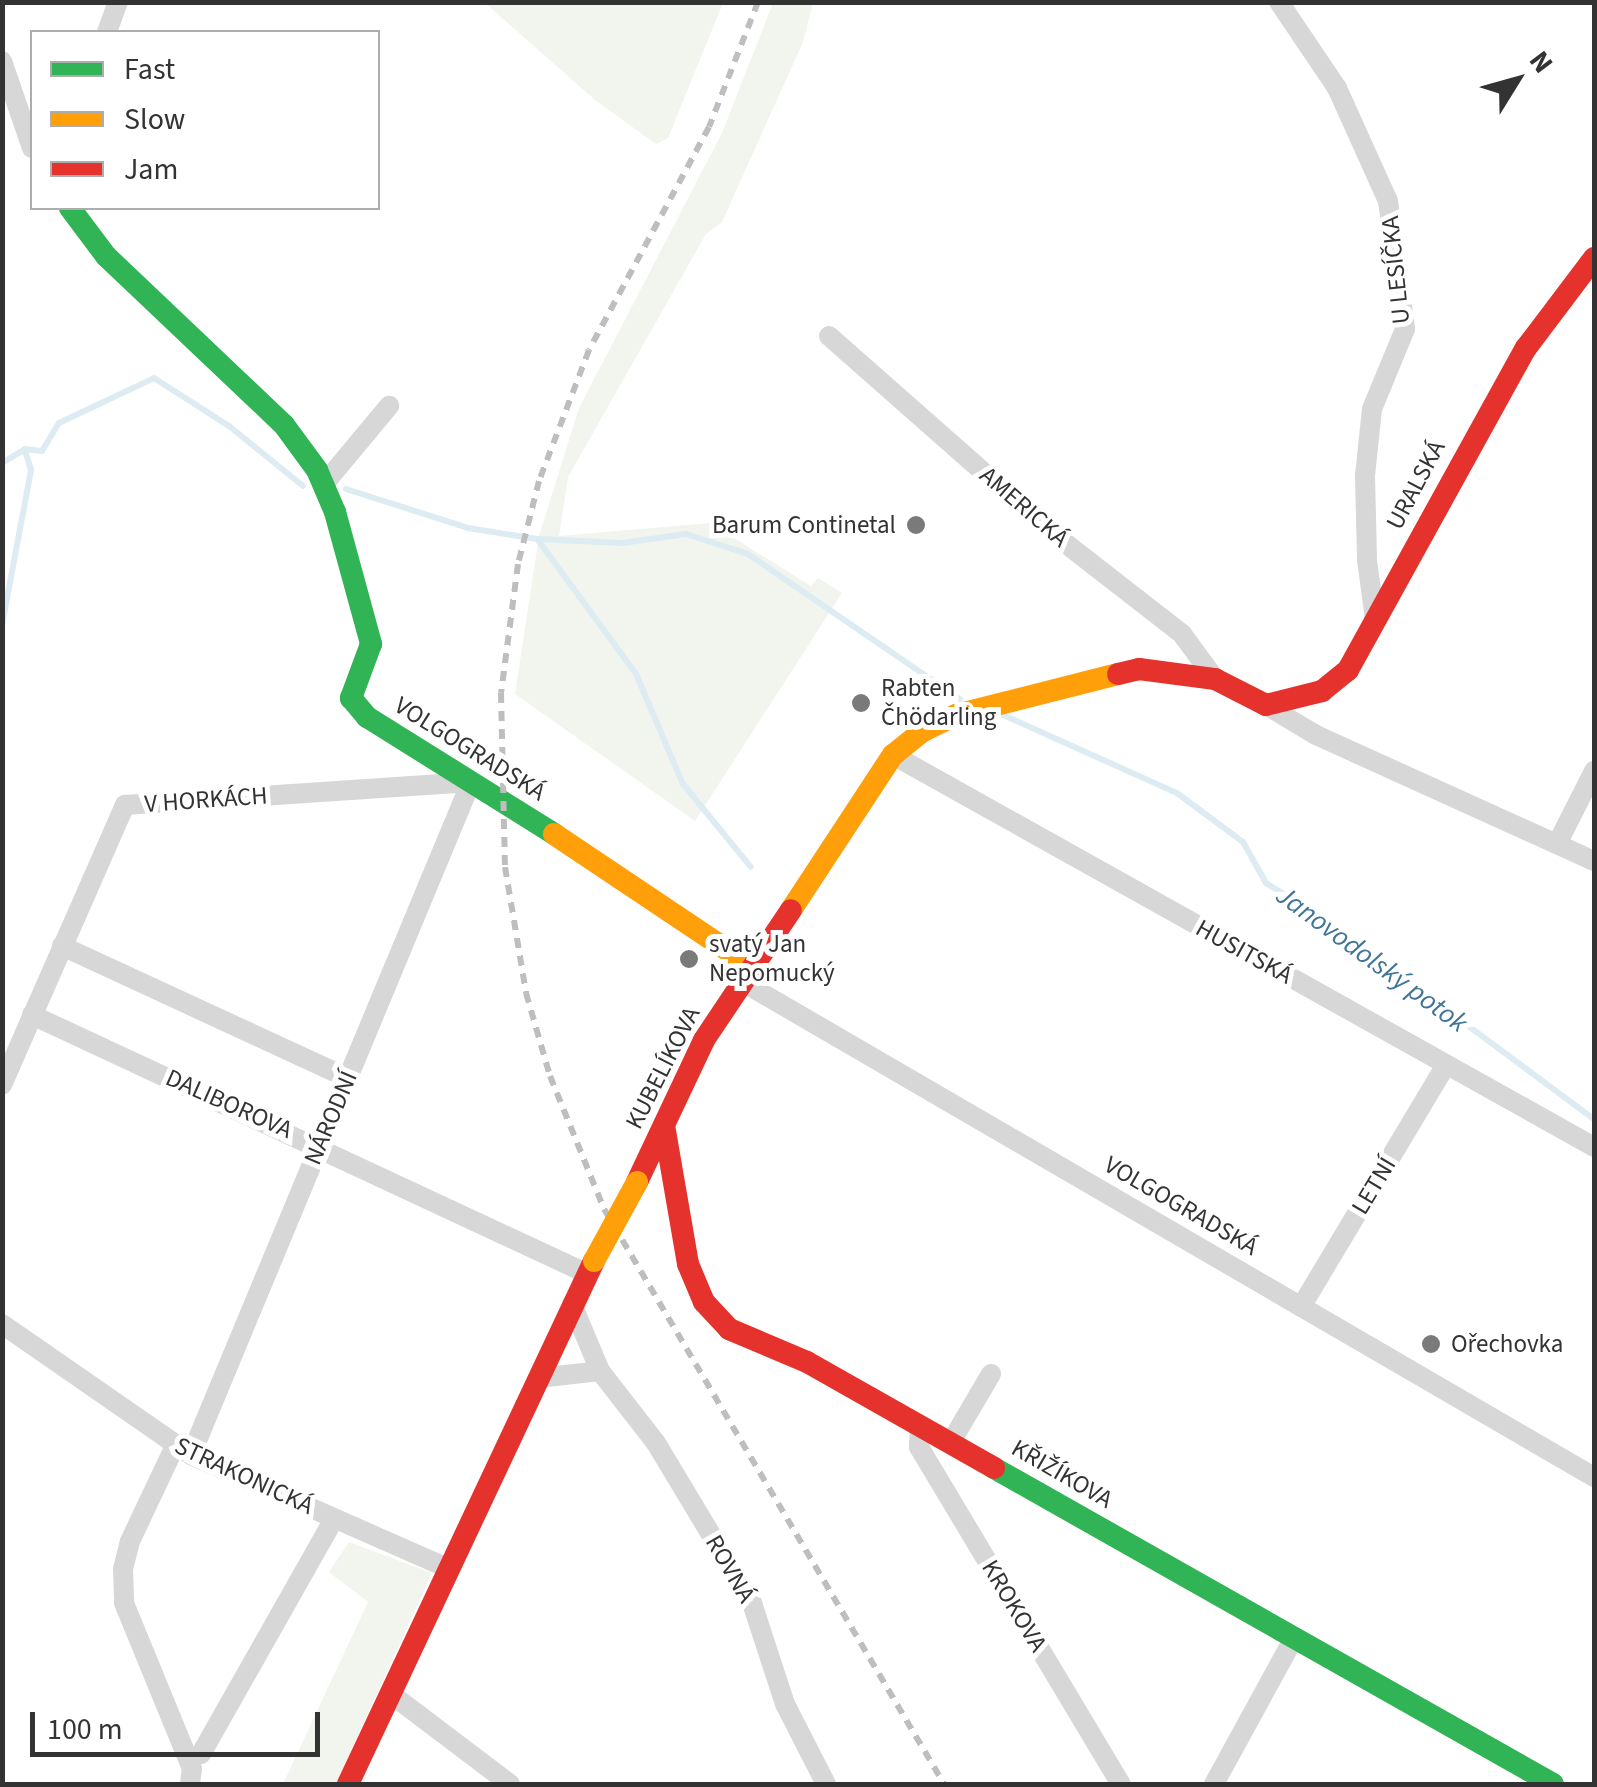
<!DOCTYPE html>
<html>
<head>
<meta charset="utf-8">
<style>
	body { margin:0 }
	#map { position:relative; width:1597px; height:1787px; overflow:hidden; background:#fff; font-family:"Source Sans 3",sans-serif }
	div>[style] { position:absolute }
	.green>* { inset:0; background:#f1f5ed }
	.stream>* { height:6px; margin:-3px; padding:0 3px; transform-origin:3px; border-radius:3px; background:#ddebf3 }
	.street>* { height:20px; margin:-10px; padding:0 10px; transform-origin:10px; border-radius:10px; background:#d7d7d7 }
	.fast>* { height:22px; margin:-11px; padding:0 11px; transform-origin:11px; border-radius:11px; background:#30b455 }
	.slow>* { height:22px; margin:-11px; padding:0 11px; transform-origin:11px; border-radius:11px; background:#ff9f0a }
	.jam>* { height:22px; margin:-11px; padding:0 11px; transform-origin:11px; border-radius:11px; background:#e5322d }
	.rail>* { height:6px; margin-top:-3px; transform-origin:0; background:repeating-linear-gradient(90deg,#bebebe 0 10px,transparent 0 18px) }
	.slow-bridge>* { height:22px; margin:-11px; padding:0 11px; transform-origin:11px; border-radius:11px; background:#ff9f0a }
	.dots>* { width:28px; height:28px; translate:-50% -50%; box-sizing:border-box; border:5px solid #fff; border-radius:50% }
	span { translate:-50% -50%; white-space:nowrap; text-align:center; line-height:1.15; -webkit-text-stroke:10px #fff; paint-order:stroke }
	.street-label { font-size:25px; color:#333 }
	.poi-label { font-size:25px; color:#333 }
	.right { translate:-100% -50%; text-align:right }
	.left { translate:0 -50%; text-align:left }
	.water-label { font-size:28px; color:#3f7597; font-style:italic }
	.frame { position:absolute; inset:0; border:5px solid #333; pointer-events:none }
	.legend { position:absolute; left:30px; top:30px; width:350px; height:180px; box-sizing:border-box; background:#fff; border:2px solid #adadad; margin:0; padding:12px 18px; list-style:none; font-size:30px; color:#333 }
	.legend li { display:flex; align-items:center; gap:20px; height:50px }
	.legend b { width:50px; border:2px solid #adadad }
	.north { position:absolute; left:1467px; top:30px; width:100px; height:100px; -webkit-text-stroke:8px #fff; paint-order:stroke; rotate:53deg; font-size:28px; font-weight:700; line-height:40px; text-align:center; color:#333 }
	.north::after { content:''; display:block; margin:auto; width:35px; height:45px; background:#333; clip-path:polygon(50% 0,100% 100%,50% 72%,0 100%) }
	.scale { position:absolute; left:30px; top:1712px; width:290px; height:45px; box-sizing:border-box; border:5px solid #333; border-top:0; padding-left:12px; font-size:30px; line-height:35px; white-space:nowrap; color:#333; -webkit-text-stroke:8px #fff; paint-order:stroke }
</style>
</head>
<body>
<div id="map">
	<div class="green">
		<div style="clip-path:polygon(485px 3px,723px 3px,668px 138px,656px 144px,595px 100px)"></div>
		<div style="clip-path:polygon(773px 3px,813px 3px,803px 42px,722px 222px,706px 234px,568px 477px,559px 536px,710px 523px,811px 586px,818px 578px,842px 593px,695px 821px,515px 694px,539px 536px,579px 408px,722px 133px)"></div>
		<div style="clip-path:polygon(349px 1542px,432px 1573px,336px 1784px,283px 1784px,368px 1602px,329px 1572px)"></div>
	</div>
	<div class="stream">
		<div style="left:2px;top:463px;width:27px;rotate:-31deg"></div>
		<div style="left:25px;top:449px;width:17px;rotate:7deg"></div>
		<div style="left:42px;top:451px;width:33px;rotate:-59deg"></div>
		<div style="left:59px;top:423px;width:105px;rotate:-25.3deg"></div>
		<div style="left:154px;top:378px;width:89px;rotate:32.6deg"></div>
		<div style="left:229px;top:426px;width:95px;rotate:39deg"></div>
		<div style="left:346px;top:489px;width:128px;rotate:17.7deg"></div>
		<div style="left:468px;top:528px;width:70px;rotate:9.1deg"></div>
		<div style="left:537px;top:539px;width:85px;rotate:2.7deg"></div>
		<div style="left:622px;top:543px;width:65px;rotate:-8deg"></div>
		<div style="left:686px;top:534px;width:65px;rotate:17.9deg"></div>
		<div style="left:748px;top:554px;width:257px;rotate:34.4deg"></div>
		<div style="left:538px;top:540px;width:166px;rotate:53.8deg"></div>
		<div style="left:636px;top:674px;width:120px;rotate:66.9deg"></div>
		<div style="left:683px;top:784px;width:107px;rotate:50.7deg"></div>
		<div style="left:2px;top:625px;width:158px;rotate:-79.4deg"></div>
		<div style="left:31px;top:470px;width:21px;rotate:-107deg"></div>
		<div style="left:1001px;top:714px;width:193px;rotate:24.2deg"></div>
		<div style="left:1177px;top:793px;width:82px;rotate:36.6deg"></div>
		<div style="left:1243px;top:842px;width:47px;rotate:60.7deg"></div>
		<div style="left:1266px;top:883px;width:72px;rotate:31.9deg"></div>
		<div style="left:1327px;top:921px;width:332px;rotate:36.6deg"></div>
	</div>
	<div class="street">
		<div style="left:1279px;top:2px;width:104px;rotate:56deg"></div>
		<div style="left:1337px;top:88px;width:124px;rotate:65.7deg"></div>
		<div style="left:1388px;top:201px;width:129px;rotate:82.4deg"></div>
		<div style="left:1405px;top:329px;width:87px;rotate:112.4deg"></div>
		<div style="left:1372px;top:409px;width:67px;rotate:96deg"></div>
		<div style="left:1365px;top:476px;width:84px;rotate:88.6deg"></div>
		<div style="left:1367px;top:560px;width:60px;rotate:82.3deg"></div>
		<div style="left:107px;top:32px;width:32px;rotate:-70deg"></div>
		<div style="left:2px;top:61px;width:92px;rotate:71deg"></div>
		<div style="left:829px;top:336px;width:296px;rotate:41.4deg"></div>
		<div style="left:1051px;top:532px;width:166px;rotate:37.9deg"></div>
		<div style="left:1182px;top:634px;width:56px;rotate:53.7deg"></div>
		<div style="left:324px;top:484px;width:102px;rotate:-50.2deg"></div>
		<div style="left:1266px;top:705px;width:58px;rotate:31deg"></div>
		<div style="left:1316px;top:735px;width:305px;rotate:24.4deg"></div>
		<div style="left:893px;top:755px;width:803px;rotate:29.21deg"></div>
		<div style="left:1557px;top:844px;width:82px;rotate:-63.1deg"></div>
		<div style="left:62px;top:946px;width:315px;rotate:24.8deg"></div>
		<div style="left:741px;top:981px;width:987px;rotate:30.18deg"></div>
		<div style="left:32px;top:1015px;width:613px;rotate:24.98deg"></div>
		<div style="left:2px;top:1085px;width:306px;rotate:-66.3deg"></div>
		<div style="left:125px;top:805px;width:347px;rotate:-3.8deg"></div>
		<div style="left:471px;top:782px;width:729px;rotate:112.59deg"></div>
		<div style="left:572px;top:1304px;width:73px;rotate:67.3deg"></div>
		<div style="left:600px;top:1371px;width:91px;rotate:52.1deg"></div>
		<div style="left:656px;top:1443px;width:187px;rotate:59deg"></div>
		<div style="left:752px;top:1603px;width:106px;rotate:71.9deg"></div>
		<div style="left:785px;top:1704px;width:90px;rotate:62.9deg"></div>
		<div style="left:1301px;top:1307px;width:282px;rotate:-59.1deg"></div>
		<div style="left:2px;top:1324px;width:230px;rotate:34.7deg"></div>
		<div style="left:191px;top:1455px;width:283px;rotate:23.8deg"></div>
		<div style="left:538px;top:1378px;width:62px;rotate:-6.4deg"></div>
		<div style="left:920px;top:1425px;width:22px;rotate:93deg"></div>
		<div style="left:919px;top:1447px;width:393px;rotate:59.1deg"></div>
		<div style="left:951px;top:1442px;width:79px;rotate:-59.5deg"></div>
		<div style="left:175px;top:1446px;width:105px;rotate:115.3deg"></div>
		<div style="left:130px;top:1541px;width:29px;rotate:104deg"></div>
		<div style="left:123px;top:1569px;width:34px;rotate:88deg"></div>
		<div style="left:124px;top:1603px;width:179px;rotate:67.7deg"></div>
		<div style="left:192px;top:1769px;width:15px;rotate:98deg"></div>
		<div style="left:391px;top:1694px;width:149px;rotate:37.1deg"></div>
		<div style="left:201px;top:1754px;width:270px;rotate:-60.5deg"></div>
		<div style="left:1214px;top:1784px;width:166px;rotate:-61.3deg"></div>
	</div>
	<div class="fast">
		<div style="left:70px;top:208px;width:60px;rotate:53.1deg"></div>
		<div style="left:106px;top:256px;width:245px;rotate:43.5deg"></div>
		<div style="left:284px;top:425px;width:56px;rotate:53.7deg"></div>
		<div style="left:317px;top:470px;width:46px;rotate:66.8deg"></div>
		<div style="left:335px;top:512px;width:137px;rotate:74.7deg"></div>
		<div style="left:371px;top:644px;width:58px;rotate:110.3deg"></div>
		<div style="left:351px;top:698px;width:25px;rotate:50deg"></div>
		<div style="left:367px;top:717px;width:221px;rotate:32deg"></div>
		<div style="left:994px;top:1468px;width:642px;rotate:29.48deg"></div>
	</div>
	<div class="slow">
		<div style="left:554px;top:834px;width:237px;rotate:33.8deg"></div>
		<div style="left:791px;top:910px;width:186px;rotate:-56.7deg"></div>
		<div style="left:893px;top:755px;width:38px;rotate:-39deg"></div>
		<div style="left:923px;top:731px;width:37px;rotate:-26deg"></div>
		<div style="left:956px;top:715px;width:167px;rotate:-14.2deg"></div>
	</div>
	<div class="jam">
		<div style="left:1118px;top:674px;width:22px;rotate:-13deg"></div>
		<div style="left:1139px;top:669px;width:77px;rotate:7.5deg"></div>
		<div style="left:1215px;top:679px;width:57px;rotate:27deg"></div>
		<div style="left:1266px;top:705px;width:58px;rotate:-14deg"></div>
		<div style="left:1322px;top:691px;width:33px;rotate:-39deg"></div>
		<div style="left:1348px;top:670px;width:368px;rotate:-61.1deg"></div>
		<div style="left:1526px;top:348px;width:113px;rotate:-52.9deg"></div>
		<div style="left:664px;top:1125px;width:141px;rotate:80.2deg"></div>
		<div style="left:688px;top:1264px;width:41px;rotate:67.2deg"></div>
		<div style="left:704px;top:1302px;width:37px;rotate:47deg"></div>
		<div style="left:729px;top:1329px;width:85px;rotate:22.9deg"></div>
		<div style="left:807px;top:1362px;width:215px;rotate:29.5deg"></div>
		<div style="left:637px;top:1182px;width:157px;rotate:-64.7deg"></div>
		<div style="left:704px;top:1040px;width:156px;rotate:-56.2deg"></div>
		<div style="left:348px;top:1784px;width:578px;rotate:-64.81deg"></div>
	</div>
	<div class="rail">
		<div style="left:758px;top:2px;width:134px;rotate:111.4deg"></div>
		<div style="left:709px;top:127px;width:253px;rotate:118.3deg"></div>
		<div style="left:589px;top:350px;width:140px;rotate:110.9deg"></div>
		<div style="left:539px;top:481px;width:86px;rotate:104.2deg"></div>
		<div style="left:518px;top:564px;width:130px;rotate:97.5deg"></div>
		<div style="left:501px;top:693px;width:174px;rotate:88.7deg"></div>
		<div style="left:505px;top:867px;width:128px;rotate:80.5deg"></div>
		<div style="left:526px;top:993px;width:86px;rotate:73.9deg"></div>
		<div style="left:550px;top:1076px;width:144px;rotate:67.9deg"></div>
		<div style="left:604px;top:1209px;width:668px;rotate:59.4deg"></div>
	</div>
	<div class="slow-bridge">
		<div style="left:594px;top:1261px;width:90px;rotate:-61.4deg"></div>
	</div>
	<div class="dots">
		<div style="left:916px;top:525px;background:#7a7a7a"></div>
		<div style="left:861px;top:703px;background:#7a7a7a"></div>
		<div style="left:689px;top:959px;background:#7a7a7a"></div>
		<div style="left:1431px;top:1344px;background:#7a7a7a"></div>
	</div>
	<div class="street-label">
		<span style="left:1396px;top:270px;rotate:-96deg">U LESÍČKA</span>
		<span style="left:1416px;top:485px;rotate:-62deg">URALSKÁ</span>
		<span style="left:1024px;top:507px;rotate:41deg">AMERICKÁ</span>
		<span style="left:470px;top:749px;rotate:32deg">VOLGOGRADSKÁ</span>
		<span style="left:206px;top:800px;rotate:-4deg">V HORKÁCH</span>
		<span style="left:1244px;top:952px;rotate:29deg">HUSITSKÁ</span>
		<span style="left:663px;top:1068px;rotate:-63deg">KUBELÍKOVA</span>
		<span style="left:229px;top:1104px;rotate:24deg">DALIBOROVA</span>
		<span style="left:331px;top:1118px;rotate:-67deg">NÁRODNÍ</span>
		<span style="left:1374px;top:1186px;rotate:-59deg">LETNÍ</span>
		<span style="left:1181px;top:1206px;rotate:30deg">VOLGOGRADSKÁ</span>
		<span style="left:1062px;top:1474px;rotate:30deg">KŘIŽÍKOVA</span>
		<span style="left:244px;top:1476px;rotate:25deg">STRAKONICKÁ</span>
		<span style="left:730px;top:1569px;rotate:60deg">ROVNÁ</span>
		<span style="left:1014px;top:1606px;rotate:59deg">KROKOVA</span>
	</div>
	<div class="poi-label">
		<span class="right" style="left:896px;top:525px">Barum Continetal</span>
		<span class="left" style="left:881px;top:703px">Rabten<br>Čhödarling</span>
		<span class="left" style="left:709px;top:959px">svatý Jan<br>Nepomucký</span>
		<span class="left" style="left:1451px;top:1344px">Ořechovka</span>
	</div>
	<div class="water-label">
		<span style="left:1372px;top:959px;rotate:36deg">Janovodolský potok</span>
	</div>
	<div class="frame"></div>
	<ul class="legend">
	<li><b style="height:12px;background:#30b455"></b>Fast</li>
	<li><b style="height:12px;background:#ff9f0a"></b>Slow</li>
	<li><b style="height:12px;background:#e5322d"></b>Jam</li>
	</ul>
	<div class="north">N</div>
	<div class="scale">100 m</div>
</div>
</body>
</html>
